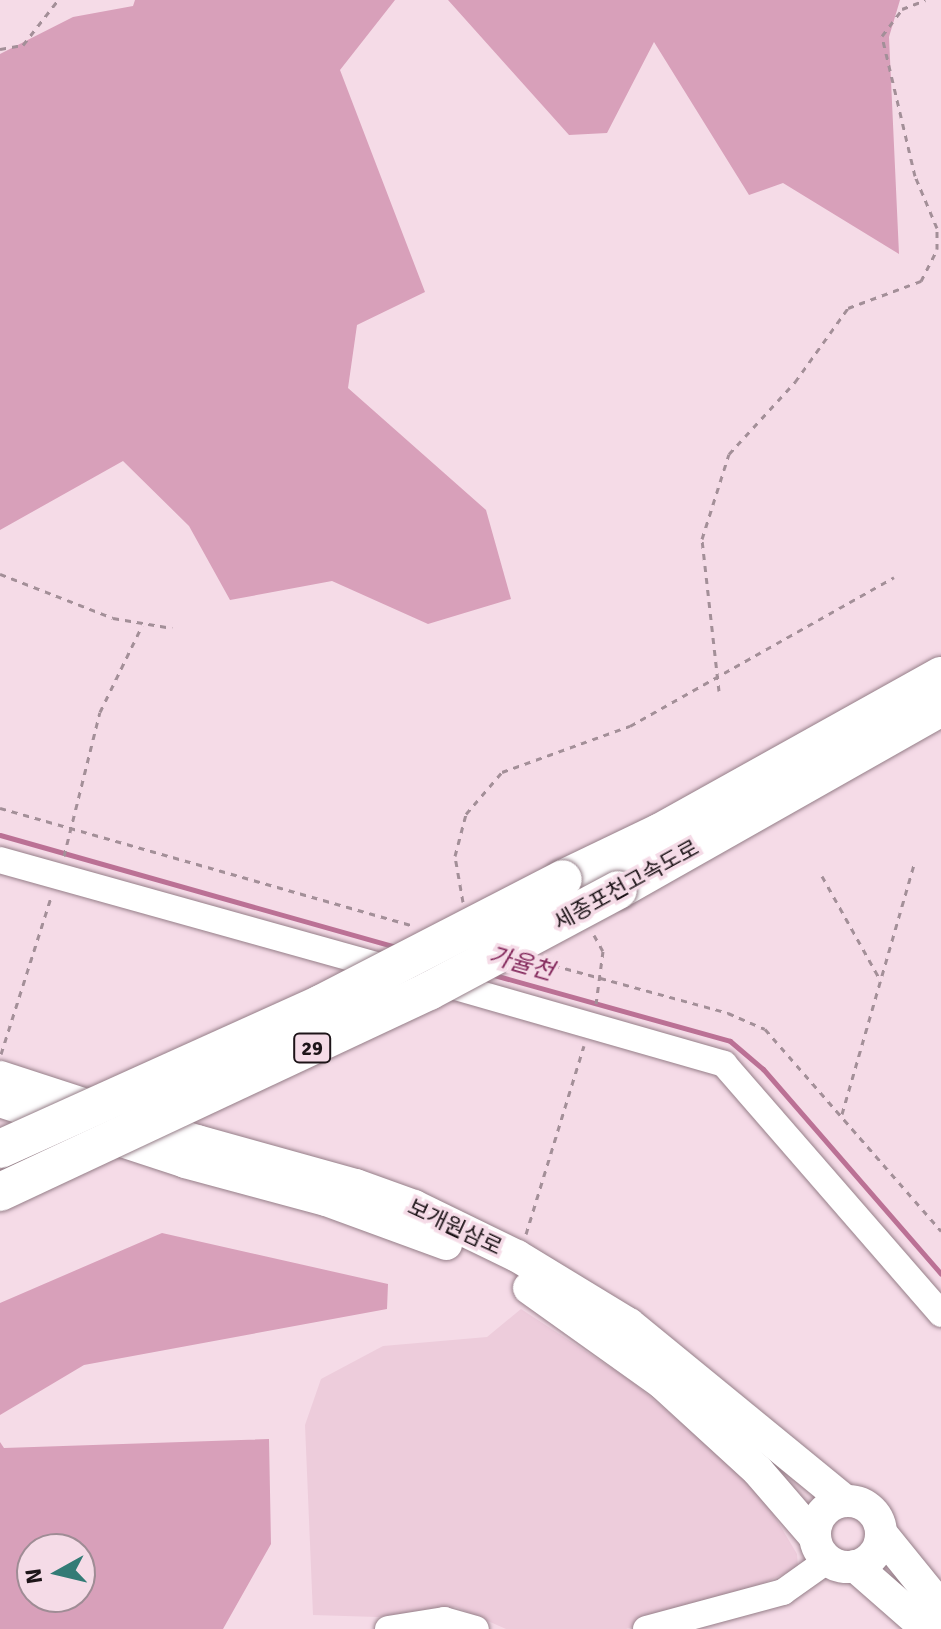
<!DOCTYPE html>
<html>
<head>
<meta charset="utf-8">
<style>
	body { margin:0 }
	#map { position:relative; width:941px; height:1629px; overflow:hidden; background:#f5dbe7; font-family:Signika,"Noto Sans KR",sans-serif }
	div>[style] { position:absolute }
	.built>* { inset:0; background:#edccdb }
	.green>* { inset:0; background:#d8a0ba }
	.stream>* { height:5px; margin:-2.5px; padding:0 2.5px; transform-origin:2.5px; border-radius:2.5px; background:#bb7195 }
	.path>* { height:3px; margin-top:-1.5px; transform-origin:0; background:repeating-linear-gradient(90deg,#a38f98 0 6px,transparent 0 12px) }
	.roads { filter:drop-shadow(0 0 2px #957e88) drop-shadow(0 0 2px #957e88) }
	.minor>* { height:26px; margin:-13px; padding:0 13px; transform-origin:13px; border-radius:13px; background:#fff }
	.major>* { height:32px; margin:-16px; padding:0 16px; transform-origin:16px; border-radius:16px; background:#fff }
	.major>.ring { margin:-16px; padding:0; box-sizing:content-box; background:none; border:32px solid #fff; border-radius:50% }
	.highway>* { height:38px; margin:-19px; padding:0 19px; transform-origin:19px; border-radius:19px; background:#fff }
	.bridges { filter:drop-shadow(0 0 2px #957e88) drop-shadow(0 0 2px #957e88) }
	.highway-bridge>* { height:38px; margin:-19px; padding:0 19px; transform-origin:19px; border-radius:19px; background:#fff }
	span { translate:-50% -50%; white-space:nowrap; text-align:center; line-height:1.15; -webkit-text-stroke:7px #f5dbe7; paint-order:stroke }
	.shield-label span { padding:2px 6px; background:#f5dbe7; border:2px solid; border-radius:6px; -webkit-text-stroke-width:0 }
	.shield-label { font-size:20px; color:#1e1519; font-weight:700 }
	.street-label { font-size:22px; color:#1e1519 }
	.water-label { font-size:24px; color:#842a5d; font-style:italic }
	.north { position:absolute; left:16px; top:1533px; width:80px; height:80px; box-sizing:border-box; background:#f5dbe7; border:2px solid #9f8c95; border-radius:50%; rotate:262deg; font-size:22px; font-weight:700; line-height:32px; text-align:center; color:#1e1519 }
	.north::after { content:''; display:block; margin:auto; width:28px; height:36px; background:#337b76; clip-path:polygon(50% 0,100% 100%,50% 72%,0 100%) }
</style>
</head>
<body>
<div id="map">
	<div class="built">
		<div style="clip-path:polygon(521px 1309px,631px 1381px,756px 1485px,797px 1554px,798px 1568px,721px 1601px,626px 1629px,506px 1629px,456px 1607px,377px 1617px,313px 1615px,305px 1425px,321px 1379px,383px 1346px,487px 1337px)"></div>
	</div>
	<div class="green">
		<div style="clip-path:polygon(135px 0,395px 0,340px 70px,425px 292px,357px 325px,348px 388px,486px 510px,511px 599px,428px 624px,332px 581px,230px 600px,189px 526px,123px 461px,0 530px,0 54px,73px 17px,133px 6px)"></div>
		<div style="clip-path:polygon(448px 0,900px 0,889px 37px,899px 254px,783px 183px,749px 195px,654px 42px,607px 133px,569px 135px)"></div>
		<div style="clip-path:polygon(162px 1233px,388px 1284px,387px 1309px,84px 1365px,0 1415px,0 1303px)"></div>
		<div style="clip-path:polygon(evenodd,269px 1439px,271px 1544px,223px 1629px,0 1629px,0 1442px,4px 1448px,269px 1439px,32px 1549px,80px 1549px,80px 1597px,32px 1597px,32px 1549px)"></div>
	</div>
	<div class="stream">
		<div style="left:0;top:835px;width:412px;rotate:15.8deg"></div>
		<div style="left:494px;top:975px;width:245px;rotate:15.6deg"></div>
		<div style="left:730px;top:1041px;width:43px;rotate:40.3deg"></div>
		<div style="left:763px;top:1069px;width:271px;rotate:49deg"></div>
	</div>
	<div class="path">
		<div style="left:0;top:49px;width:23px;rotate:-10deg"></div>
		<div style="left:23px;top:45px;width:57px;rotate:-52.1deg"></div>
		<div style="left:0;top:574px;width:121px;rotate:21.3deg"></div>
		<div style="left:113px;top:618px;width:60px;rotate:9.6deg"></div>
		<div style="left:719px;top:691px;width:153px;rotate:-96.4deg"></div>
		<div style="left:702px;top:539px;width:89px;rotate:-72.4deg"></div>
		<div style="left:729px;top:454px;width:98px;rotate:-47.5deg"></div>
		<div style="left:795px;top:382px;width:91px;rotate:-54.4deg"></div>
		<div style="left:848px;top:308px;width:78px;rotate:-20.3deg"></div>
		<div style="left:921px;top:281px;width:36px;rotate:-63deg"></div>
		<div style="left:937px;top:249px;width:21px;rotate:-90deg"></div>
		<div style="left:937px;top:228px;width:56px;rotate:-112.9deg"></div>
		<div style="left:915px;top:176px;width:144px;rotate:-103.3deg"></div>
		<div style="left:882px;top:36px;width:34px;rotate:-53deg"></div>
		<div style="left:902px;top:9px;width:25px;rotate:-21deg"></div>
		<div style="left:0;top:808px;width:428px;rotate:15.9deg"></div>
		<div style="left:64px;top:856px;width:148px;rotate:-76deg"></div>
		<div style="left:100px;top:712px;width:96px;rotate:-64deg"></div>
		<div style="left:822px;top:876px;width:120px;rotate:60.7deg"></div>
		<div style="left:463px;top:902px;width:47px;rotate:-99.9deg"></div>
		<div style="left:455px;top:856px;width:43px;rotate:-75.3deg"></div>
		<div style="left:466px;top:814px;width:55px;rotate:-49.4deg"></div>
		<div style="left:502px;top:772px;width:136px;rotate:-19.8deg"></div>
		<div style="left:630px;top:726px;width:303px;rotate:-29.4deg"></div>
		<div style="left:594px;top:935px;width:18px;rotate:61deg"></div>
		<div style="left:603px;top:951px;width:53px;rotate:97.5deg"></div>
		<div style="left:542px;top:962px;width:193px;rotate:15.3deg"></div>
		<div style="left:728px;top:1013px;width:40px;rotate:23.4deg"></div>
		<div style="left:765px;top:1029px;width:268px;rotate:48.9deg"></div>
		<div style="left:1px;top:1054px;width:165px;rotate:-72.3deg"></div>
		<div style="left:842px;top:1114px;width:260px;rotate:-73.9deg"></div>
		<div style="left:526px;top:1234px;width:197px;rotate:-72.9deg"></div>
	</div>
	<div class="roads">
		<div class="minor">
			<div style="left:0;top:860px;width:412px;rotate:15.6deg"></div>
			<div style="left:435px;top:981px;width:301px;rotate:16deg"></div>
			<div style="left:724px;top:1064px;width:331px;rotate:49deg"></div>
			<div style="left:388px;top:1629px;width:57px;rotate:-9.1deg"></div>
			<div style="left:444px;top:1620px;width:33px;rotate:16deg"></div>
			<div style="left:646px;top:1629px;width:142px;rotate:-15.1deg"></div>
			<div style="left:783px;top:1592px;width:55px;rotate:-35.4deg"></div>
		</div>
		<div class="major">
			<div style="left:0;top:1077px;width:207px;rotate:18deg"></div>
			<div style="left:197px;top:1141px;width:165px;rotate:15.5deg"></div>
			<div style="left:356px;top:1185px;width:62px;rotate:19.9deg"></div>
			<div style="left:414px;top:1206px;width:114px;rotate:25.9deg"></div>
			<div style="left:517px;top:1256px;width:131px;rotate:31.3deg"></div>
			<div style="left:629px;top:1324px;width:279px;rotate:39.3deg"></div>
			<div style="left:0;top:1101px;width:195px;rotate:18.2deg"></div>
			<div style="left:185px;top:1162px;width:146px;rotate:15.1deg"></div>
			<div style="left:326px;top:1200px;width:128px;rotate:20.1deg"></div>
			<div style="left:529px;top:1288px;width:163px;rotate:35.5deg"></div>
			<div style="left:662px;top:1383px;width:130px;rotate:42.5deg"></div>
			<div style="left:758px;top:1471px;width:87px;rotate:49.2deg"></div>
			<div class="ring" style="left:815px;top:1501px;width:34px;height:34px"></div>
			<div style="left:881px;top:1533px;width:95px;rotate:51deg"></div>
			<div style="left:855px;top:1566px;width:96px;rotate:41.2deg"></div>
		</div>
		<div class="highway">
			<div style="left:563px;top:879px;width:106px;rotate:-25.6deg"></div>
			<div style="left:659px;top:833px;width:323px;rotate:-29.1deg"></div>
			<div style="left:618px;top:890px;width:371px;rotate:-29.5deg"></div>
		</div>
	</div>
	<div class="bridges">
		<div class="highway-bridge">
			<div style="left:0;top:1149px;width:352px;rotate:-24.3deg"></div>
			<div style="left:321px;top:1004px;width:272px;rotate:-27.3deg"></div>
			<div style="left:0;top:1192px;width:474px;rotate:-25.1deg"></div>
			<div style="left:429px;top:991px;width:214px;rotate:-28.1deg"></div>
		</div>
	</div>
	<div class="shield-label">
		<span style="left:312px;top:1048px">29</span>
	</div>
	<div class="street-label">
		<span style="left:626px;top:885px;rotate:-29deg">세종포천고속도로</span>
		<span style="left:455px;top:1227px;rotate:25deg">보개원삼로</span>
	</div>
	<div class="water-label">
		<span style="left:521px;top:964px;rotate:16deg">가율천</span>
	</div>
	<div class="north">N</div>
</div>
</body>
</html>
